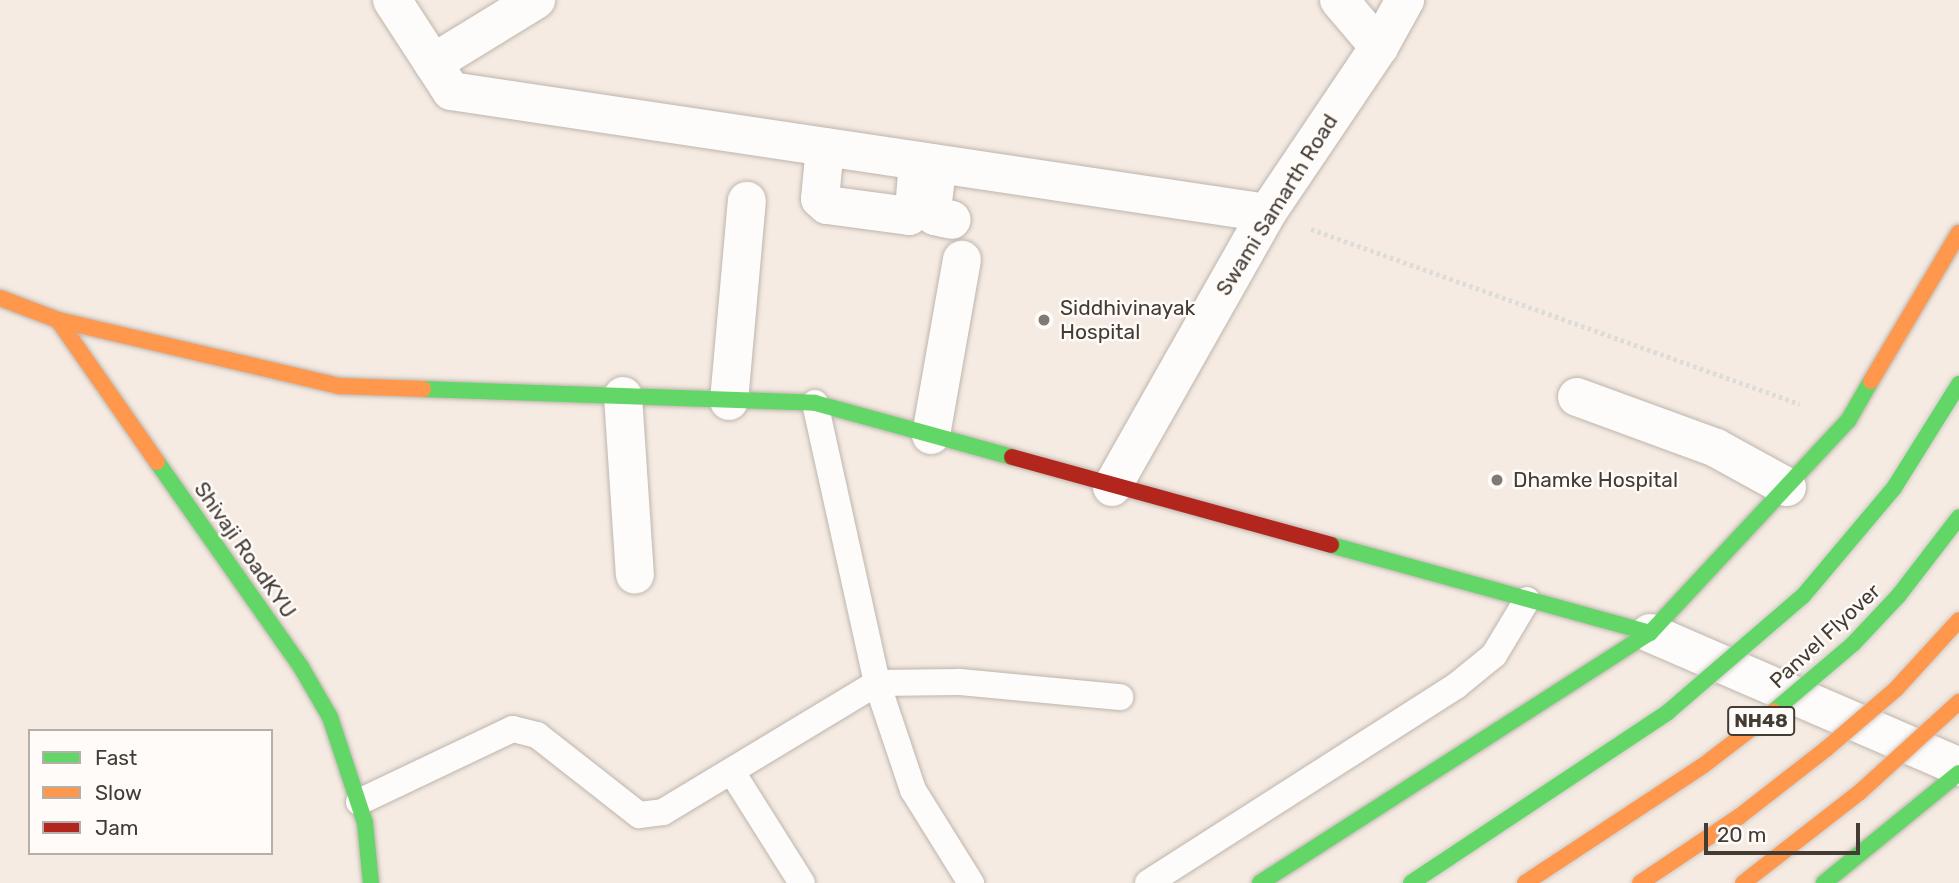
<!DOCTYPE html>
<html>
<head>
<meta charset="utf-8">
<style>
	body { margin:0 }
	#map { position:relative; width:1959px; height:883px; overflow:hidden; background:#f5ebe2; font-family:Rubik,sans-serif }
	div>[style] { position:absolute }
	.path>* { height:4.5px; margin-top:-2.25px; transform-origin:0; background:repeating-linear-gradient(90deg,#dedcd9 0 3.5px,transparent 0 7px) }
	.roads { filter:drop-shadow(0 0 2px #bdb5ae) drop-shadow(0 0 2px #bdb5ae) }
	.lane>* { height:26px; margin:-13px; padding:0 13px; transform-origin:13px; border-radius:13px; background:#fefcfb }
	.street>* { height:38px; margin:-19px; padding:0 19px; transform-origin:19px; border-radius:19px; background:#fefcfb }
	.fast>* { height:16px; margin:-8px; padding:0 8px; transform-origin:8px; border-radius:8px; background:#63d668 }
	.slow>* { height:16px; margin:-8px; padding:0 8px; transform-origin:8px; border-radius:8px; background:#ff974d }
	.jam>* { height:16px; margin:-8px; padding:0 8px; transform-origin:8px; border-radius:8px; background:#b3261e }
	.bridges { filter:drop-shadow(0 0 2px #cec9c5) drop-shadow(0 0 2px #cec9c5) }
	.fast-bridge>* { height:16px; margin:-8px; padding:0 8px; transform-origin:8px; border-radius:8px; background:#63d668 }
	.slow-bridge>* { height:16px; margin:-8px; padding:0 8px; transform-origin:8px; border-radius:8px; background:#ff974d }
	.dots>* { width:19px; height:19px; translate:-50% -50%; box-sizing:border-box; border:4px solid #fffbf8; border-radius:50% }
	span { translate:-50% -50%; white-space:nowrap; text-align:center; line-height:1.15; -webkit-text-stroke:5px #fffbf8; paint-order:stroke }
	.shield-label span { padding:2px 5px; background:#fffbf8; border:2px solid; border-radius:5px; -webkit-text-stroke-width:0 }
	.shield-label { font-size:19px; color:#433c35; font-weight:700 }
	.street-label { font-size:21px; color:#433c35 }
	.poi-label { font-size:21px; color:#433c35 }
	.left { translate:0 -50%; text-align:left }
	.legend { position:absolute; left:28px; top:729px; width:245px; height:126px; box-sizing:border-box; background:#fffbf8; border:2px solid #b4afaa; margin:0; padding:9px 12px; list-style:none; font-size:21px; color:#433c35 }
	.legend li { display:flex; align-items:center; gap:14px; height:35px }
	.legend b { width:35px; border:2px solid #b4afaa }
	.scale { position:absolute; left:1704px; top:823px; width:156px; height:32px; box-sizing:border-box; border:4px solid #433c35; border-top:0; padding-left:9px; font-size:21px; line-height:24px; white-space:nowrap; color:#433c35; -webkit-text-stroke:5px #fffbf8; paint-order:stroke }
</style>
</head>
<body>
<div id="map">
	<div class="path">
		<div style="left:1311px;top:229px;width:519px;rotate:19.69deg"></div>
	</div>
	<div class="roads">
		<div class="lane">
			<div style="left:815px;top:403px;width:287px;rotate:77.5deg"></div>
			<div style="left:877px;top:683px;width:113px;rotate:71.4deg"></div>
			<div style="left:913px;top:790px;width:110px;rotate:58.1deg"></div>
			<div style="left:732px;top:772px;width:131px;rotate:57.8deg"></div>
			<div style="left:359px;top:802px;width:170px;rotate:-25.4deg"></div>
			<div style="left:513px;top:729px;width:25px;rotate:14deg"></div>
			<div style="left:537px;top:735px;width:130px;rotate:38.1deg"></div>
			<div style="left:639px;top:815px;width:24px;rotate:-7deg"></div>
			<div style="left:663px;top:812px;width:250px;rotate:-31.1deg"></div>
			<div style="left:877px;top:683px;width:83px;rotate:-0.7deg"></div>
			<div style="left:960px;top:682px;width:161px;rotate:5.4deg"></div>
			<div style="left:1148px;top:883px;width:366px;rotate:-32.6deg"></div>
			<div style="left:1456px;top:686px;width:49px;rotate:-39.2deg"></div>
			<div style="left:1494px;top:655px;width:64px;rotate:-59deg"></div>
		</div>
		<div class="street">
			<div style="left:392px;top:0;width:108px;rotate:57deg"></div>
			<div style="left:451px;top:91px;width:825px;rotate:8.5deg"></div>
			<div style="left:1339px;top:0;width:62px;rotate:49.6deg"></div>
			<div style="left:433px;top:63px;width:121px;rotate:-31.5deg"></div>
			<div style="left:825px;top:147px;width:52px;rotate:95.5deg"></div>
			<div style="left:820px;top:199px;width:9px;rotate:41deg"></div>
			<div style="left:827px;top:205px;width:83px;rotate:7.6deg"></div>
			<div style="left:909px;top:216px;width:8px;rotate:-50deg"></div>
			<div style="left:914px;top:210px;width:49px;rotate:-85.3deg"></div>
			<div style="left:937px;top:169px;width:41px;rotate:97deg"></div>
			<div style="left:932px;top:210px;width:7px;rotate:63deg"></div>
			<div style="left:935px;top:216px;width:17px;rotate:13deg"></div>
			<div style="left:623px;top:396px;width:179px;rotate:86.2deg"></div>
			<div style="left:1577px;top:397px;width:148px;rotate:20.1deg"></div>
			<div style="left:1716px;top:448px;width:81px;rotate:28.8deg"></div>
			<div style="left:729px;top:401px;width:201px;rotate:-84.9deg"></div>
			<div style="left:931px;top:435px;width:178px;rotate:-80deg"></div>
			<div style="left:1112px;top:487px;width:315px;rotate:-60.5deg"></div>
			<div style="left:1267px;top:213px;width:200px;rotate:-56deg"></div>
			<div style="left:1379px;top:47px;width:54px;rotate:-61deg"></div>
			<div style="left:1650px;top:633px;width:337px;rotate:23.4deg"></div>
		</div>
		<div class="fast">
			<div style="left:423px;top:389px;width:392px;rotate:2deg"></div>
			<div style="left:815px;top:403px;width:204px;rotate:15.3deg"></div>
			<div style="left:157px;top:462px;width:251px;rotate:54.9deg"></div>
			<div style="left:301px;top:667px;width:58px;rotate:59.9deg"></div>
			<div style="left:330px;top:717px;width:112px;rotate:71.7deg"></div>
			<div style="left:365px;top:823px;width:60px;rotate:84.3deg"></div>
			<div style="left:1331px;top:545px;width:331px;rotate:15.4deg"></div>
			<div style="left:1260px;top:883px;width:463px;rotate:-32.7deg"></div>
			<div style="left:1650px;top:633px;width:290px;rotate:-47deg"></div>
			<div style="left:1848px;top:421px;width:46px;rotate:-60.1deg"></div>
			<div style="left:1824px;top:883px;width:174px;rotate:-39.2deg"></div>
		</div>
		<div class="slow">
			<div style="left:0;top:298px;width:62px;rotate:20.8deg"></div>
			<div style="left:58px;top:320px;width:173px;rotate:55.1deg"></div>
			<div style="left:58px;top:320px;width:290px;rotate:13.2deg"></div>
			<div style="left:340px;top:386px;width:83px;rotate:2.1deg"></div>
			<div style="left:1871px;top:381px;width:172px;rotate:-59.3deg"></div>
		</div>
		<div class="jam">
			<div style="left:1012px;top:457px;width:331px;rotate:15.4deg"></div>
		</div>
	</div>
	<div class="bridges">
		<div class="fast-bridge">
			<div style="left:1774px;top:711px;width:104px;rotate:-40.3deg"></div>
			<div style="left:1853px;top:644px;width:67px;rotate:-46.8deg"></div>
			<div style="left:1899px;top:595px;width:98px;rotate:-52.4deg"></div>
			<div style="left:1411px;top:883px;width:309px;rotate:-33.6deg"></div>
			<div style="left:1668px;top:712px;width:178px;rotate:-40.7deg"></div>
			<div style="left:1803px;top:596px;width:141px;rotate:-49.9deg"></div>
			<div style="left:1894px;top:488px;width:123px;rotate:-58deg"></div>
		</div>
		<div class="slow-bridge">
			<div style="left:1525px;top:883px;width:214px;rotate:-33.4deg"></div>
			<div style="left:1704px;top:765px;width:88px;rotate:-37.6deg"></div>
			<div style="left:1640px;top:883px;width:120px;rotate:-33.8deg"></div>
			<div style="left:1740px;top:816px;width:109px;rotate:-37.9deg"></div>
			<div style="left:1826px;top:749px;width:92px;rotate:-40.6deg"></div>
			<div style="left:1896px;top:689px;width:93px;rotate:-47.6deg"></div>
			<div style="left:1743px;top:883px;width:148px;rotate:-37.9deg"></div>
			<div style="left:1860px;top:792px;width:134px;rotate:-42.3deg"></div>
		</div>
	</div>
	<div class="dots">
		<div style="left:1044px;top:320px;background:#817972"></div>
		<div style="left:1497px;top:480px;background:#817972"></div>
	</div>
	<div class="shield-label">
		<span style="left:1761px;top:721px">NH48</span>
	</div>
	<div class="street-label">
		<span style="left:1277px;top:205px;rotate:-58deg">Swami Samarth Road</span>
		<span style="left:245px;top:550px;rotate:55deg">Shivaji RoadKYU</span>
		<span style="left:1825px;top:636px;rotate:-43deg">Panvel Flyover</span>
	</div>
	<div class="poi-label">
		<span class="left" style="left:1060px;top:320px">Siddhivinayak<br>Hospital</span>
		<span class="left" style="left:1513px;top:480px">Dhamke Hospital</span>
	</div>
	<ul class="legend">
	<li><b style="height:9px;background:#63d668"></b>Fast</li>
	<li><b style="height:9px;background:#ff974d"></b>Slow</li>
	<li><b style="height:9px;background:#b3261e"></b>Jam</li>
	</ul>
	<div class="scale">20 m</div>
</div>
</body>
</html>
